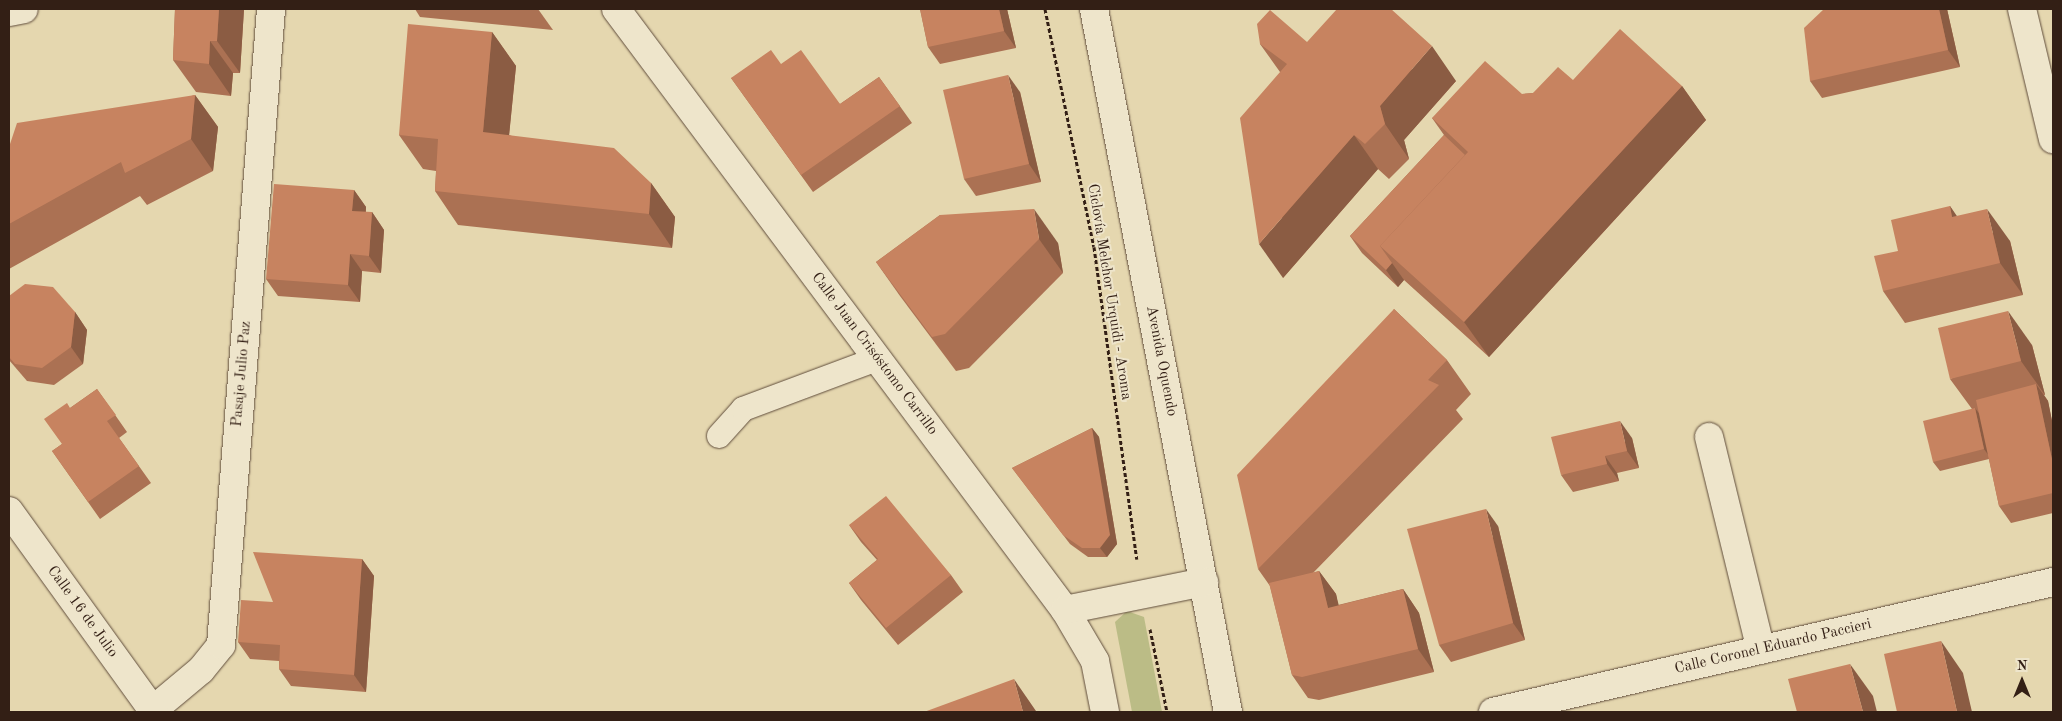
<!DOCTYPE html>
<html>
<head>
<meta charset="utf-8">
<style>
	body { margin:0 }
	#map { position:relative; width:2062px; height:721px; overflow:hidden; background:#e5d7af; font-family:"Old Standard TT",serif }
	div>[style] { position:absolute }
	.green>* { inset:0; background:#bbbc86 }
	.path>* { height:3px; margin-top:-1.5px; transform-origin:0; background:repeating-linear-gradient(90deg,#331f15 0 4px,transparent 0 6.5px) }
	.roads { filter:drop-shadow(0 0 1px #604d3c) drop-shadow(0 0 1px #604d3c) }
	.lane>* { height:24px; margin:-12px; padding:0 12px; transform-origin:12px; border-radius:12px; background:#eee5cb }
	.street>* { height:28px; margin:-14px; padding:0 14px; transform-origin:14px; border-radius:14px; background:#eee5cb }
	.secondary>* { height:28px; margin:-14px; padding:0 14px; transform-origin:14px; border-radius:14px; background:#eee5cb }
	.wall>* { inset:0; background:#ab7153 }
	.shaded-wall>* { inset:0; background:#8b5c43 }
	.building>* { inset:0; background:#c78360 }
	span { translate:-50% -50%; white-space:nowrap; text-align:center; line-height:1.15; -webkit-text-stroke:4px #eee5cb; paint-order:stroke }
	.street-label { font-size:15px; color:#331f15 }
	.frame { position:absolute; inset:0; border:10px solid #331f15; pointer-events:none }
	.north { position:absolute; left:1997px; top:656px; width:50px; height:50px; -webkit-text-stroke:4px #eee5cb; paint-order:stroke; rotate:0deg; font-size:14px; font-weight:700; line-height:20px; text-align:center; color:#331f15 }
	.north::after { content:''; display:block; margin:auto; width:18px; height:22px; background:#331f15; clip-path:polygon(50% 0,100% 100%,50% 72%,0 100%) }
</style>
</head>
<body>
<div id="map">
	<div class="green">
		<div style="clip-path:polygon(1127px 611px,1144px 617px,1162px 712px,1132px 712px,1115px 622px)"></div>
	</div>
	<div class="path">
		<div style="left:1045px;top:9px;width:243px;rotate:78.4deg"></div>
		<div style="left:1094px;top:247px;width:315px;rotate:82.2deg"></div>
		<div style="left:1150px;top:629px;width:85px;rotate:78.4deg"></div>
	</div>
	<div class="roads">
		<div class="lane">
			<div style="left:719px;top:436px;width:36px;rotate:-48deg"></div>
			<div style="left:743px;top:409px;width:143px;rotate:-20.5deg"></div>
		</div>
		<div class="street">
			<div style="left:616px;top:9px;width:750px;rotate:53.24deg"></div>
			<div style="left:1065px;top:610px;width:59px;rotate:59.5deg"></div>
			<div style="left:1095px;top:661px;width:52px;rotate:78.9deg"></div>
			<div style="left:2022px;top:9px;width:134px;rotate:76.6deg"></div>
			<div style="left:9px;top:12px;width:15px;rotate:-11deg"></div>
			<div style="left:1709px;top:437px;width:219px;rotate:76.3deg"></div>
			<div style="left:153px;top:710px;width:62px;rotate:-39.8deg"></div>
			<div style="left:201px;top:670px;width:32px;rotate:-51deg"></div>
			<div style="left:221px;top:645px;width:638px;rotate:-85.5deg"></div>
			<div style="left:1493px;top:712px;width:575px;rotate:-13.07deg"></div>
		</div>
		<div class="secondary">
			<div style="left:1094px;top:9px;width:716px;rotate:79.21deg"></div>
			<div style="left:9px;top:511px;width:248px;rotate:54.2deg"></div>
			<div style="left:1065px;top:610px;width:142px;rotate:-11.4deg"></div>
		</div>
	</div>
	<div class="wall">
		<div style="clip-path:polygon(175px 9px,244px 9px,240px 73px,233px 73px,231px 96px,196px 92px,173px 60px)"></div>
		<div style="clip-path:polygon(415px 9px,538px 9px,553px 30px,420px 17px)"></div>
		<div style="clip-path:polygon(920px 9px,1007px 9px,1016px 48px,940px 64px,928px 47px)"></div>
		<div style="clip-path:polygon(1824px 9px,1947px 9px,1960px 67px,1822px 98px,1810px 81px)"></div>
		<div style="clip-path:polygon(492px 32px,516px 66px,509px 135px,651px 183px,675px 217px,672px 248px,458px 225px,435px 191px,436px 171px,423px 169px,399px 135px)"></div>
		<div style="clip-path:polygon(1307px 42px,1456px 81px,1404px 140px,1409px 159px,1389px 179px,1378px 169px,1283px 278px,1280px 72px,1260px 44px)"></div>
		<div style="clip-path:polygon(781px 64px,840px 104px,879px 77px,912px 123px,813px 192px,731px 78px)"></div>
		<div style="clip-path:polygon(1573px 80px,1682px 86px,1706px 120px,1489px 357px,1404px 280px,1398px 287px,1362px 253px,1350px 236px,1444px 135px,1432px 118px,1522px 94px,1533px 93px)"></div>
		<div style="clip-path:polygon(1020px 92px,1041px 182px,976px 196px,964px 179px)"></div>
		<div style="clip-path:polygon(195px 95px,218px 127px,213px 171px,147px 205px,140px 196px,9px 269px,9px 147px)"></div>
		<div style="clip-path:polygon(354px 190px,366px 207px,366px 212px,372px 212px,384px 230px,381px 273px,362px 271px,360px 302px,278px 296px,266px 279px)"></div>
		<div style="clip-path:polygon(1950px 206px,1956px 216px,2010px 241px,2023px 295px,1905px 323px,1883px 291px,1898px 251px)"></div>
		<div style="clip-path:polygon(940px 215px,1058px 243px,1063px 273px,969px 368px,956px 371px,900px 296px,876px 262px)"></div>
		<div style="clip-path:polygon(9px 296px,75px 312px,87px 330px,83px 364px,54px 385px,27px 381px,9px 360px)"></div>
		<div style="clip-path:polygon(1394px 309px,1447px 360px,1471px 394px,1456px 410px,1463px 419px,1313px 573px,1319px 571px,1336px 594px,1338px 605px,1403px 589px,1419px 613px,1434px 672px,1319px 700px,1308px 698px,1292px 675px,1270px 586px,1258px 569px)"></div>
		<div style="clip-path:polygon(2032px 345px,2045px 395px,2044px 395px,2048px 401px,2053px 426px,2053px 513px,2011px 523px,1999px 506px,1989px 459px,1940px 471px,1933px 462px,1972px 409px,1950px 379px)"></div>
		<div style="clip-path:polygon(97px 389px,127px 432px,119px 438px,151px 483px,100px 519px,52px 451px,62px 444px,70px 408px)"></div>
		<div style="clip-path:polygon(1092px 428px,1099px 437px,1117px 544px,1107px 557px,1088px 557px,1070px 544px,1012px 468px)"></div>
		<div style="clip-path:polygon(1632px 438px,1639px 468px,1617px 473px,1619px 481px,1573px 492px,1561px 475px)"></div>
		<div style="clip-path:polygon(849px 525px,951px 575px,963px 592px,898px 645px,861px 600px,849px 583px,877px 560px,861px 542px)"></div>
		<div style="clip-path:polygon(1498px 526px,1525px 640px,1451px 662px,1439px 645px)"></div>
		<div style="clip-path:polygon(362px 559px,374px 576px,366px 692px,291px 686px,279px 669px,279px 661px,250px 659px,238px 642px,273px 602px)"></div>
	</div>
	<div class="shaded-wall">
		<div style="clip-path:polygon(219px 9px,244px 9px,240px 73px,217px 41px)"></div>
		<div style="clip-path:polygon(999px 9px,1007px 9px,1016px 48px,1004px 31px)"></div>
		<div style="clip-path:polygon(1939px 9px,1947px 9px,1960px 67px,1948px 50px)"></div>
		<div style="clip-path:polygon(492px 32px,516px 66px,506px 166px,483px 132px)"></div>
		<div style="clip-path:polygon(210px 41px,233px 73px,231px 96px,209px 64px)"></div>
		<div style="clip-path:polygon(1432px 46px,1456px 81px,1404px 140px,1409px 159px,1385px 124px,1380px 106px)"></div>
		<div style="clip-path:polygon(1008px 75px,1020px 92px,1041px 182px,1029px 164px)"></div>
		<div style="clip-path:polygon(1682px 86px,1706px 120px,1489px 357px,1464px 322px)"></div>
		<div style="clip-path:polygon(195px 95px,218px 127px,213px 171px,191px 139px)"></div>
		<div style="clip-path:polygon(1354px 135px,1378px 169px,1283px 278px,1259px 244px)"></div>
		<div style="clip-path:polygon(651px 183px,675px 217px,672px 248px,649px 214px)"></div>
		<div style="clip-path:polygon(354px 190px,366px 207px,364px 228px,352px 211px)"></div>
		<div style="clip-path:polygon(1950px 206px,1972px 238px,1952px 217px)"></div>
		<div style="clip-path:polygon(1034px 209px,1058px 243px,1063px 273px,1039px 239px)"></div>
		<div style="clip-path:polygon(1987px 209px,2010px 241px,2023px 295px,2000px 263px)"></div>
		<div style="clip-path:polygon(372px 212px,384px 230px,381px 273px,369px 256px)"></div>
		<div style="clip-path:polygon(350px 254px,362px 271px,360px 302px,348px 285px)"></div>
		<div style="clip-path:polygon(1392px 263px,1404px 280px,1398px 287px,1386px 270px)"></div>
		<div style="clip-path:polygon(2008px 311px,2032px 345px,2045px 395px,2021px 361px)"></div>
		<div style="clip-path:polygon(75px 312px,87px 330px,83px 364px,71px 347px)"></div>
		<div style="clip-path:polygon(2036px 384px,2048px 401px,2053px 426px,2053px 464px)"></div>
		<div style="clip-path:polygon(1975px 408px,1982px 417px,1991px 459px,1984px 449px)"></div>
		<div style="clip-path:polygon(1620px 421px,1632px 438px,1639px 468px,1627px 451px)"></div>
		<div style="clip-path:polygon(1092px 428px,1099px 437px,1117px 544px,1107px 557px,1100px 548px)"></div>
		<div style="clip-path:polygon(1605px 456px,1617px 473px,1619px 481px,1607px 464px)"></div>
		<div style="clip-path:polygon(1486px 509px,1498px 526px,1525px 640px,1513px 623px)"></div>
		<div style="clip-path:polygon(362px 559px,374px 576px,366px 692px,354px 675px)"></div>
		<div style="clip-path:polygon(1319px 571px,1336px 594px,1345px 631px,1328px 608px)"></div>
		<div style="clip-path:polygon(1403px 589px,1419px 613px,1434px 672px,1418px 649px)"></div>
		<div style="clip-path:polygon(1941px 641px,1963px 673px,1972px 712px,1957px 712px)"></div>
		<div style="clip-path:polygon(1850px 664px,1873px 696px,1877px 712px,1863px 712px)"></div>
		<div style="clip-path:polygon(1014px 679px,1036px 711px,1037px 712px,1023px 712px)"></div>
	</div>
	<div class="building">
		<div style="clip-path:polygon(175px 9px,219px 9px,217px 41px,210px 41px,209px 64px,173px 60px)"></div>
		<div style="clip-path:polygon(920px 9px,999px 9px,1004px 31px,928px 47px)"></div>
		<div style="clip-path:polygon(1337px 9px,1391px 9px,1432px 46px,1380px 106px,1385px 124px,1365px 144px,1354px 135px,1259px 244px,1240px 118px,1287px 64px,1260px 44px,1257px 24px,1270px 10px,1307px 42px)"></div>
		<div style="clip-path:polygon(1824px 9px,1939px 9px,1948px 50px,1810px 81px,1804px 28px)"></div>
		<div style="clip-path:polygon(408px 24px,492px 32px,483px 132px,614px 148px,651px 183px,649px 214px,435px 191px,438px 139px,399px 135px)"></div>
		<div style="clip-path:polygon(1620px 29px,1682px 86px,1464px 322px,1380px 246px,1468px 152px,1432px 118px,1485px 61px,1522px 94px,1533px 93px,1558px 67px,1573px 80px)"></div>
		<div style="clip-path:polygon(771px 50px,781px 64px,801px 50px,840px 104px,879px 77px,900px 106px,801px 175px,731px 78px)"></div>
		<div style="clip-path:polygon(1008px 75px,1029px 164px,964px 179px,943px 90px)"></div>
		<div style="clip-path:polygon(195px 95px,191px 139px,125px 173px,121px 162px,9px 224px,9px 147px,17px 123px)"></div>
		<div style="clip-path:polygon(1444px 135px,1465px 155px,1380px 246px,1392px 263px,1386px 270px,1350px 236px)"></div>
		<div style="clip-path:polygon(274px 184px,354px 190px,352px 211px,372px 212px,369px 256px,350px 254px,348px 285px,266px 279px)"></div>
		<div style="clip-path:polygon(1950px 206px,1952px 217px,1987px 209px,2000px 263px,1883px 291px,1874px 256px,1898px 251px,1891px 220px)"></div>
		<div style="clip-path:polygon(1034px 209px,1039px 239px,945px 334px,932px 337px,876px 262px,940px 215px)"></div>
		<div style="clip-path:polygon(25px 284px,53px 287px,75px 312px,71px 347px,42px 368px,15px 364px,9px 357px,9px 296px)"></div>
		<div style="clip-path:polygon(1394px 309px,1447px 360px,1428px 380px,1439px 385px,1258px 569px,1237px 475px)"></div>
		<div style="clip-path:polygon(2008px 311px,2021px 361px,1950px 379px,1938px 328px)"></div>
		<div style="clip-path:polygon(2036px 384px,2053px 464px,2053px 493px,1999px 506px,1976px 400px)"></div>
		<div style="clip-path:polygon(97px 389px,116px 415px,107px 421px,139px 466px,88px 502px,52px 451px,62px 444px,44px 419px,67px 403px,70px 408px)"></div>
		<div style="clip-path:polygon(1975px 408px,1984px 449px,1933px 462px,1923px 421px)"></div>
		<div style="clip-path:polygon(1620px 421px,1627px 451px,1605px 456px,1607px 464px,1561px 475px,1551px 437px)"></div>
		<div style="clip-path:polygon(1092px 428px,1110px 535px,1100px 548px,1082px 548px,1063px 535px,1012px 468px)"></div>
		<div style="clip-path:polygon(886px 496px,951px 575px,886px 628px,849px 583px,878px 559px,849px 525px)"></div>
		<div style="clip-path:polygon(1486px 509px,1513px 623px,1439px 645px,1407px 529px)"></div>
		<div style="clip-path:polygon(253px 552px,362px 559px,354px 675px,279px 669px,280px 645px,238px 642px,241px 600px,273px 602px)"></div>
		<div style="clip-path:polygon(1319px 571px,1328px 608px,1403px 589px,1418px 649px,1302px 677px,1292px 675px,1269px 583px)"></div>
		<div style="clip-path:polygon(1941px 641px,1957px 712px,1897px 712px,1884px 654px)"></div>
		<div style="clip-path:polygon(1850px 664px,1863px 712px,1797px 712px,1788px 679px)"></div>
		<div style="clip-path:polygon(1014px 679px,1023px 712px,924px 712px)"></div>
	</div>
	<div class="street-label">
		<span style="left:1109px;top:292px;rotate:81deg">Ciclovía Melchor Urquidi - Aroma</span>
		<span style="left:874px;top:354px;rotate:53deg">Calle Juan Crisóstomo Carrillo</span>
		<span style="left:1161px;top:361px;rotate:79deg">Avenida Oquendo</span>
		<span style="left:242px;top:374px;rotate:-85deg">Pasaje Julio Paz</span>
		<span style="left:82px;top:612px;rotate:54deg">Calle 16 de Julio</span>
		<span style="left:1773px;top:647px;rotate:-13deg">Calle Coronel Eduardo Paccieri</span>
	</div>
	<div class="frame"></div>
	<div class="north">N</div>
</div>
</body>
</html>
